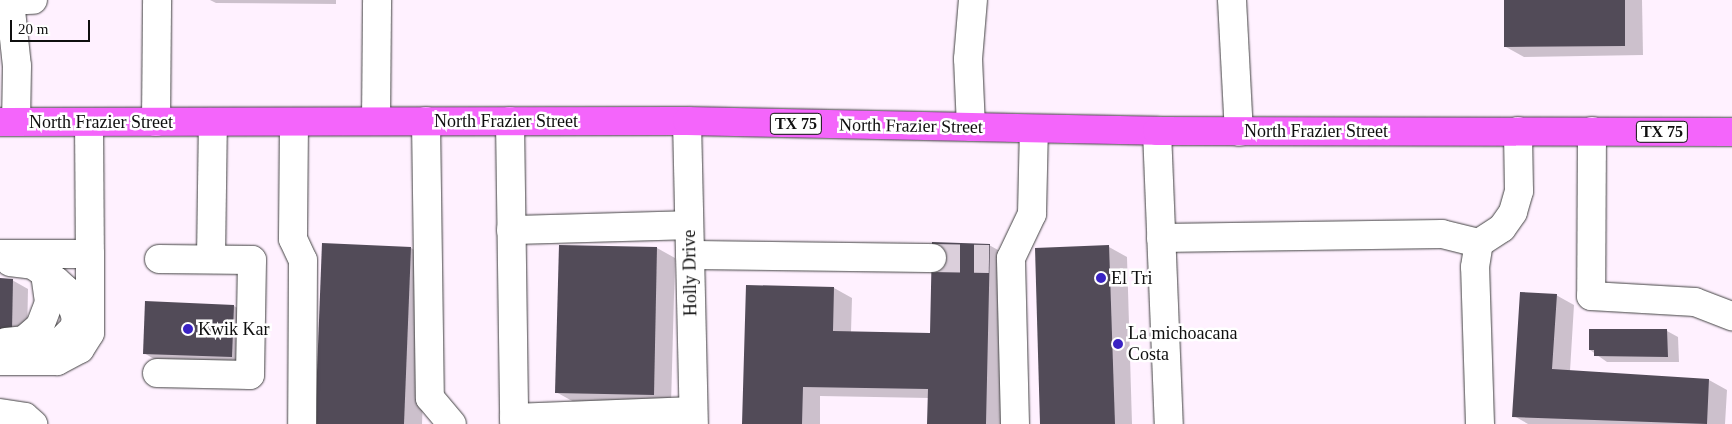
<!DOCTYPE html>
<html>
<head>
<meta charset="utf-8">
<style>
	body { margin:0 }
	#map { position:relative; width:1732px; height:424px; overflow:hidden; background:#fff1ff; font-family:Georgia,serif }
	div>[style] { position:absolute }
	.shadow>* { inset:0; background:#0003 }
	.building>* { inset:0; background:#524b58 }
	.minor-tunnel>* { height:28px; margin-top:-14px; transform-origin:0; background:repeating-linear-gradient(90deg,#dbcfdb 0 28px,transparent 0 42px) }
	.roads { filter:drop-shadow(0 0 1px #424242) drop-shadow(0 0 1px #424242) }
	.minor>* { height:28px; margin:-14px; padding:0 14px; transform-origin:14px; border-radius:14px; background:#fff }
	.major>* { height:28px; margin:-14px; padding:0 14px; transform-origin:14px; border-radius:14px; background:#f465fb }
	.dots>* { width:14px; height:14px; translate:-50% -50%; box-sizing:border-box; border:2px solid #fff; border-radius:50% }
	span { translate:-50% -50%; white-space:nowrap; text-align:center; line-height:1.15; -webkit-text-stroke:5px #fff; paint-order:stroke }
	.shield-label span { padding:1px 4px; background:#fff; border:1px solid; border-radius:4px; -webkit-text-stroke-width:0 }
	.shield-label { font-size:16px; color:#0f0f0f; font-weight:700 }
	.street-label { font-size:18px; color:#0f0f0f }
	.poi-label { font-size:18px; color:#0f0f0f }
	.left { translate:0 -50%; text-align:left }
	.scale { position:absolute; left:10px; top:20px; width:80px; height:22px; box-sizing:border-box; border:2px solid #0f0f0f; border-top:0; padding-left:6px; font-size:15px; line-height:18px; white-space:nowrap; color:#0f0f0f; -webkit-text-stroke:4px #fff; paint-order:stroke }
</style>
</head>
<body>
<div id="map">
	<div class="shadow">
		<div style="clip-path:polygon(210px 0,336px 0,336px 4px,216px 3px)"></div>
		<div style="clip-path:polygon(1505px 0,1642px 0,1643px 55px,1524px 57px,1506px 47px)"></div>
		<div style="clip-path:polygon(989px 245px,1007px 255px,1004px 424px,928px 424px,929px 398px,820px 396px,820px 424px,744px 424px,747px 286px,834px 288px,852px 298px,851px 332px,931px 334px)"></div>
		<div style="clip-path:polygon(1109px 247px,1127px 257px,1132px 424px,1042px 424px)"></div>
		<div style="clip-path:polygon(411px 248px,428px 258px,422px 424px,316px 424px)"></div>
		<div style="clip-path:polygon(657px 248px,675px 258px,671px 405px,574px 402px,556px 392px)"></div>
		<div style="clip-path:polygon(0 280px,12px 280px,28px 289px,27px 338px,0 338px)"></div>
		<div style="clip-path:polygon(1556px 295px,1574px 305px,1570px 371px,1709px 380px,1727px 390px,1725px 424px,1528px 424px,1514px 416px)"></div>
		<div style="clip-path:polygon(234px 306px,249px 315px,247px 365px,159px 362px,144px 353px)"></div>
		<div style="clip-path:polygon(1591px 330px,1667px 331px,1678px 337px,1679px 362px,1607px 362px,1590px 350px)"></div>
	</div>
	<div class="building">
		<div style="clip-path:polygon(1504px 0,1625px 0,1625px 46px,1504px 47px)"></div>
		<div style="clip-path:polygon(932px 242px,990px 244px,986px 424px,927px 424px,928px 389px,803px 387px,802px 424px,742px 424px,746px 285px,834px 287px,833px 331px,930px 333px)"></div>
		<div style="clip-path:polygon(322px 243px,411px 247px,404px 424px,315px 424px)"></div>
		<div style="clip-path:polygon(559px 245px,657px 247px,654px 395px,555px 393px)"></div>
		<div style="clip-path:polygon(1109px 245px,1115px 424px,1040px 424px,1035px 248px)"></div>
		<div style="clip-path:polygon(0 278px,13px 279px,12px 330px,0 330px)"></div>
		<div style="clip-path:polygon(1520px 292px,1557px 294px,1552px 369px,1709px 379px,1707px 424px,1512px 417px)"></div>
		<div style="clip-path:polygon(145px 301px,234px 305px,232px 357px,143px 354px)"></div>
		<div style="clip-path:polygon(1589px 329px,1667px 329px,1668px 357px,1594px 356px,1594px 350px,1589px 350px)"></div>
	</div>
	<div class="minor-tunnel">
		<div style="left:932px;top:258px;width:57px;rotate:1deg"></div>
	</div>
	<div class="roads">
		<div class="minor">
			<div style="left:1232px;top:0;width:132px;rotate:87deg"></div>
			<div style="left:0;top:1px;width:33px;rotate:-2deg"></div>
			<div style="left:10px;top:1px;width:65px;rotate:83.9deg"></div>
			<div style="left:17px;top:66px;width:56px;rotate:91deg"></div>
			<div style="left:376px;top:121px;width:121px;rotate:-89.5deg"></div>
			<div style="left:426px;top:121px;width:277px;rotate:89.2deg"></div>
			<div style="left:430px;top:398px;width:34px;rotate:50deg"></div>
			<div style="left:510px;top:121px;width:303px;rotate:89.2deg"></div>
			<div style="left:687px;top:121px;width:303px;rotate:88.7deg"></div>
			<div style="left:89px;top:122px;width:132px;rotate:89.6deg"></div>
			<div style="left:156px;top:122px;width:122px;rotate:-89.5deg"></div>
			<div style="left:294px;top:122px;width:117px;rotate:90.5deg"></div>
			<div style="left:293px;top:239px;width:23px;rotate:65deg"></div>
			<div style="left:303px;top:260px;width:164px;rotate:90.3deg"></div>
			<div style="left:971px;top:127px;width:68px;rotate:-92.5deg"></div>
			<div style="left:968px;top:59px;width:59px;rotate:-85.2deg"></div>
			<div style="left:1157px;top:131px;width:293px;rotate:87.7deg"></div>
			<div style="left:1592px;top:131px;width:165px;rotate:90.3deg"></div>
			<div style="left:1591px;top:296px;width:104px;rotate:3.3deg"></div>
			<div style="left:1695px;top:302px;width:40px;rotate:21deg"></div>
			<div style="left:511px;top:230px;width:178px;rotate:-1.6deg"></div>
			<div style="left:1161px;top:238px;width:281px;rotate:-0.8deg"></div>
			<div style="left:1442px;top:234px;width:38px;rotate:14deg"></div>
			<div style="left:0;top:254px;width:90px"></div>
			<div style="left:90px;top:254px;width:79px;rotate:90deg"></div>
			<div style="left:90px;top:333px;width:19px;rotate:122deg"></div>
			<div style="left:80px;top:349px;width:26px;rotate:152deg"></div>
			<div style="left:57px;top:361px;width:57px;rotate:180deg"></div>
			<div style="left:690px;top:255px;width:242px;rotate:0.7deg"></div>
			<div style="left:211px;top:259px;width:137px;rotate:-89.2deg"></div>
			<div style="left:10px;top:262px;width:23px;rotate:7deg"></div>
			<div style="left:33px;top:265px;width:28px;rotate:35deg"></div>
			<div style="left:56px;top:281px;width:13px;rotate:42deg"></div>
			<div style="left:66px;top:290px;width:30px;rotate:70deg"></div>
			<div style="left:76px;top:318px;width:10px;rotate:101deg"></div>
			<div style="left:74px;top:328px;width:23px;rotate:135deg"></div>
			<div style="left:58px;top:344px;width:19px;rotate:171deg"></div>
			<div style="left:39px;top:347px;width:25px;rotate:-169deg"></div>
			<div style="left:6px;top:342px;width:18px;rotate:-6deg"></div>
			<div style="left:24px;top:340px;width:21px;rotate:-41deg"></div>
			<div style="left:40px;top:326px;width:26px;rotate:-69deg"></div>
			<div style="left:49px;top:302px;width:28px;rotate:-98deg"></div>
			<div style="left:157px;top:373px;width:93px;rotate:1.2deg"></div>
			<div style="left:250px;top:375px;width:115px;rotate:-89deg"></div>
			<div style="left:252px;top:260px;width:93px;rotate:-179.4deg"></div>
			<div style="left:0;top:413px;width:25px;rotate:9deg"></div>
			<div style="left:25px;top:417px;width:11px;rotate:41deg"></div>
			<div style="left:514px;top:418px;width:179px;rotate:-2.2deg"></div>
			<div style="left:1015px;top:424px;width:166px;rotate:-91.4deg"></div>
			<div style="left:1011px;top:258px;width:49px;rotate:-64.5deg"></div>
			<div style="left:1032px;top:214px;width:85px;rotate:-88.7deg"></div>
			<div style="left:1480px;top:424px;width:157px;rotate:-91.8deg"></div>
			<div style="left:1475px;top:267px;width:24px;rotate:-81deg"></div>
			<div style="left:1479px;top:243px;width:27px;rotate:-33deg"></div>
			<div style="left:1502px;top:228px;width:19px;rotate:-55deg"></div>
			<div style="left:1513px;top:212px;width:22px;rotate:-74deg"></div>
			<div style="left:1519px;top:191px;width:60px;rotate:-91deg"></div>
		</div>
		<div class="major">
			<div style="left:0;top:122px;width:687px;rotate:-0.08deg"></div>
			<div style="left:687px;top:121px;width:470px;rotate:1.2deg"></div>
			<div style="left:1157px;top:131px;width:575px;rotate:0.1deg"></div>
		</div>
	</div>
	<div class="dots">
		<div style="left:1101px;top:278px;background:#3a23c3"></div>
		<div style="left:188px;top:329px;background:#3a23c3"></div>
		<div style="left:1118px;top:344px;background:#3a23c3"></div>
	</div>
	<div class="shield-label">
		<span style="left:796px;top:124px">TX 75</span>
		<span style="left:1662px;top:132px">TX 75</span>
	</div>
	<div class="street-label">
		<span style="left:506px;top:121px">North Frazier Street</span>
		<span style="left:101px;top:122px">North Frazier Street</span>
		<span style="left:911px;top:126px;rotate:1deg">North Frazier Street</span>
		<span style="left:1316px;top:131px">North Frazier Street</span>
		<span style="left:690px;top:273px;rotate:-91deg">Holly Drive</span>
	</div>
	<div class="poi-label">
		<span class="left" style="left:1111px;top:278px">El Tri</span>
		<span class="left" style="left:198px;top:329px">Kwik Kar</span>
		<span class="left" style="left:1128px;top:344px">La michoacana<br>Costa</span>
	</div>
	<div class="scale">20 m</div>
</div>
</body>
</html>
